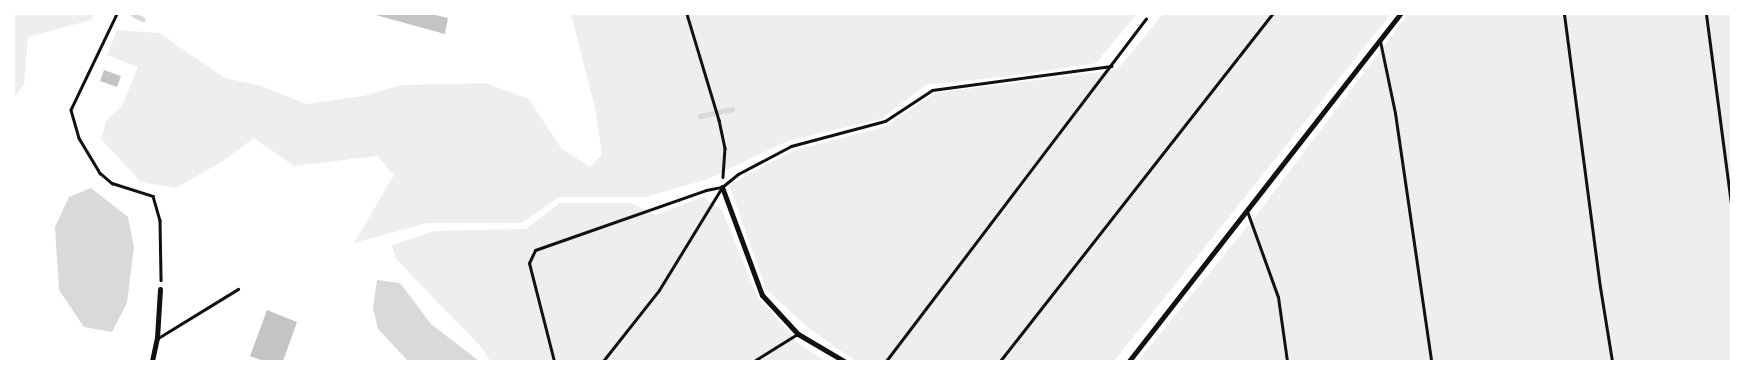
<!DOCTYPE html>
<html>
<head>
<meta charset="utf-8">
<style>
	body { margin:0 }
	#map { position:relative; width:1745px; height:375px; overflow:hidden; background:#fff; font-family:"DejaVu Sans",sans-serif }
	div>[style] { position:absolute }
	.green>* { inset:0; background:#eee }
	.water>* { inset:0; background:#d9d9d9 }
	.stream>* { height:4.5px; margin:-2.25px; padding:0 2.25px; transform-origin:2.25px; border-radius:2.25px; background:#d9d9d9 }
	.building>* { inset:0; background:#c4c4c4 }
	.path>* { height:2.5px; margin:-1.25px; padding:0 1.25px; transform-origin:1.25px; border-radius:1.25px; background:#111 }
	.service>* { height:3px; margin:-1.5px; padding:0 1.5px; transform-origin:1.5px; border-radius:1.5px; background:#111 }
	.minor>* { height:5px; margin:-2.5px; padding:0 2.5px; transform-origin:2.5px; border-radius:2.5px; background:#111 }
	span { translate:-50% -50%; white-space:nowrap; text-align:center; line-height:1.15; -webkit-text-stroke:4px #fff; paint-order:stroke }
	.frame { position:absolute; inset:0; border:15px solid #fff; pointer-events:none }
</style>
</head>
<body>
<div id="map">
	<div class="green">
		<div style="clip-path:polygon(14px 14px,95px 14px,91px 20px,28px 37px,24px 85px,14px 97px)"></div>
		<div style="clip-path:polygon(571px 14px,1137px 14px,1096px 63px,1010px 76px,926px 85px,881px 119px,790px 140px,708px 179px,646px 197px,559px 197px,522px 223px,427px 223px,354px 243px,394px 175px,377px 156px,294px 166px,254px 138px,223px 161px,176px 188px,141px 182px,101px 139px,106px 121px,122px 106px,138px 67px,107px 55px,117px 30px,159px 33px,225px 78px,261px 86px,306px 104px,363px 96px,401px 85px,485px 83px,529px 99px,561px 148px,590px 167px,602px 154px,595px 108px)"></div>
		<div style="clip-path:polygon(1163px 14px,1391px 14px,1114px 361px,855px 361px,806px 326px,766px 289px,729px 185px,792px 151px,884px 127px,935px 93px,1117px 70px)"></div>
		<div style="clip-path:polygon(1408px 14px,1731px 14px,1731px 361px,1138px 361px,1258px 213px)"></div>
		<div style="clip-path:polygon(703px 197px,722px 210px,757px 296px,800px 345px,826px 361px,490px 361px,482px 348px,396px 259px,392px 245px,434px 231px,526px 229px,560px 203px,631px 203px,655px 215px)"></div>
	</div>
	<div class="water">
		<div style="clip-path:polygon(91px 188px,128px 217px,134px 247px,127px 303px,112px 332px,84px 327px,59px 290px,55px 227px,69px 197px)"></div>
		<div style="clip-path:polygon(377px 280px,400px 283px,431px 324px,479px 361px,408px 361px,378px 329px,373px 308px)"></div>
	</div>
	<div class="stream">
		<div style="left:133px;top:14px;width:11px;rotate:27deg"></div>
		<div style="left:700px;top:116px;width:33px;rotate:-12deg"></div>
	</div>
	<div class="building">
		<div style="clip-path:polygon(372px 14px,431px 14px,448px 18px,445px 34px)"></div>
		<div style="clip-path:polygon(104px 70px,121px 76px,117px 87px,100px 81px)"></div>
		<div style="clip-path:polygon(267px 310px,297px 322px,283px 361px,263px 361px,250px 356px)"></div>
	</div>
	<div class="path">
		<div style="left:117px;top:14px;width:106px;rotate:115.6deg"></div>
		<div style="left:71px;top:110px;width:29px;rotate:74deg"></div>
		<div style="left:79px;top:138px;width:41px;rotate:59deg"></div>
		<div style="left:100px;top:173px;width:16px;rotate:40deg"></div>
		<div style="left:112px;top:183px;width:43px;rotate:17.6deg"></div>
		<div style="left:153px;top:196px;width:25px;rotate:74deg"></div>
		<div style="left:160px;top:220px;width:60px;rotate:89deg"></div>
		<div style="left:687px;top:14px;width:111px;rotate:73.2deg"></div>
		<div style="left:719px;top:120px;width:29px;rotate:78deg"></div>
		<div style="left:725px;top:148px;width:29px;rotate:94deg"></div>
	</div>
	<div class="service">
		<div style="left:1564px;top:14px;width:275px;rotate:82.5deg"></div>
		<div style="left:1600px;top:287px;width:75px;rotate:80.8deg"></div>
		<div style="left:1706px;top:14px;width:192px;rotate:82.5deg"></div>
		<div style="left:1380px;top:41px;width:74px;rotate:78.2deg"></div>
		<div style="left:1395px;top:113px;width:251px;rotate:81.7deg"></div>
		<div style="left:1247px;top:211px;width:91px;rotate:70.2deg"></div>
		<div style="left:1278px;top:297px;width:65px;rotate:82deg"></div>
		<div style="left:158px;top:338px;width:94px;rotate:-31.5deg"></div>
		<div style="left:554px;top:361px;width:101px;rotate:-104.3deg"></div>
		<div style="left:529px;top:263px;width:14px;rotate:-65deg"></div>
		<div style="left:535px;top:250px;width:181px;rotate:-19.3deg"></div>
		<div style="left:706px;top:190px;width:15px;rotate:-11deg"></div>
		<div style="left:603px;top:361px;width:90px;rotate:-51.7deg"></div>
		<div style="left:659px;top:290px;width:121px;rotate:-58.5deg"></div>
		<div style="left:722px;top:187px;width:21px;rotate:-39deg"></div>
		<div style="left:738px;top:174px;width:60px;rotate:-27.8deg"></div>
		<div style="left:791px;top:146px;width:97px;rotate:-14.9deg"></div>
		<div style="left:885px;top:121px;width:56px;rotate:-33.4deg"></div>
		<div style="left:932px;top:90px;width:181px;rotate:-7.6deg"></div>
		<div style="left:754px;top:361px;width:51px;rotate:-32.1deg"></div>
		<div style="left:886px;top:361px;width:430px;rotate:-52.8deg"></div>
		<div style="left:1000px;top:361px;width:441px;rotate:-51.9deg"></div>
	</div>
	<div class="minor">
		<div style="left:722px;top:187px;width:115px;rotate:69.7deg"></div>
		<div style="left:762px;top:295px;width:53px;rotate:47.3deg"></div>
		<div style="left:798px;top:334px;width:53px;rotate:30.4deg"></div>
		<div style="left:152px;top:361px;width:24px;rotate:-78deg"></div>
		<div style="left:157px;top:338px;width:49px;rotate:-86.5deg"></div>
		<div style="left:1129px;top:361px;width:440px;rotate:-52deg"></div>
	</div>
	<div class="frame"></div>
</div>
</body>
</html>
